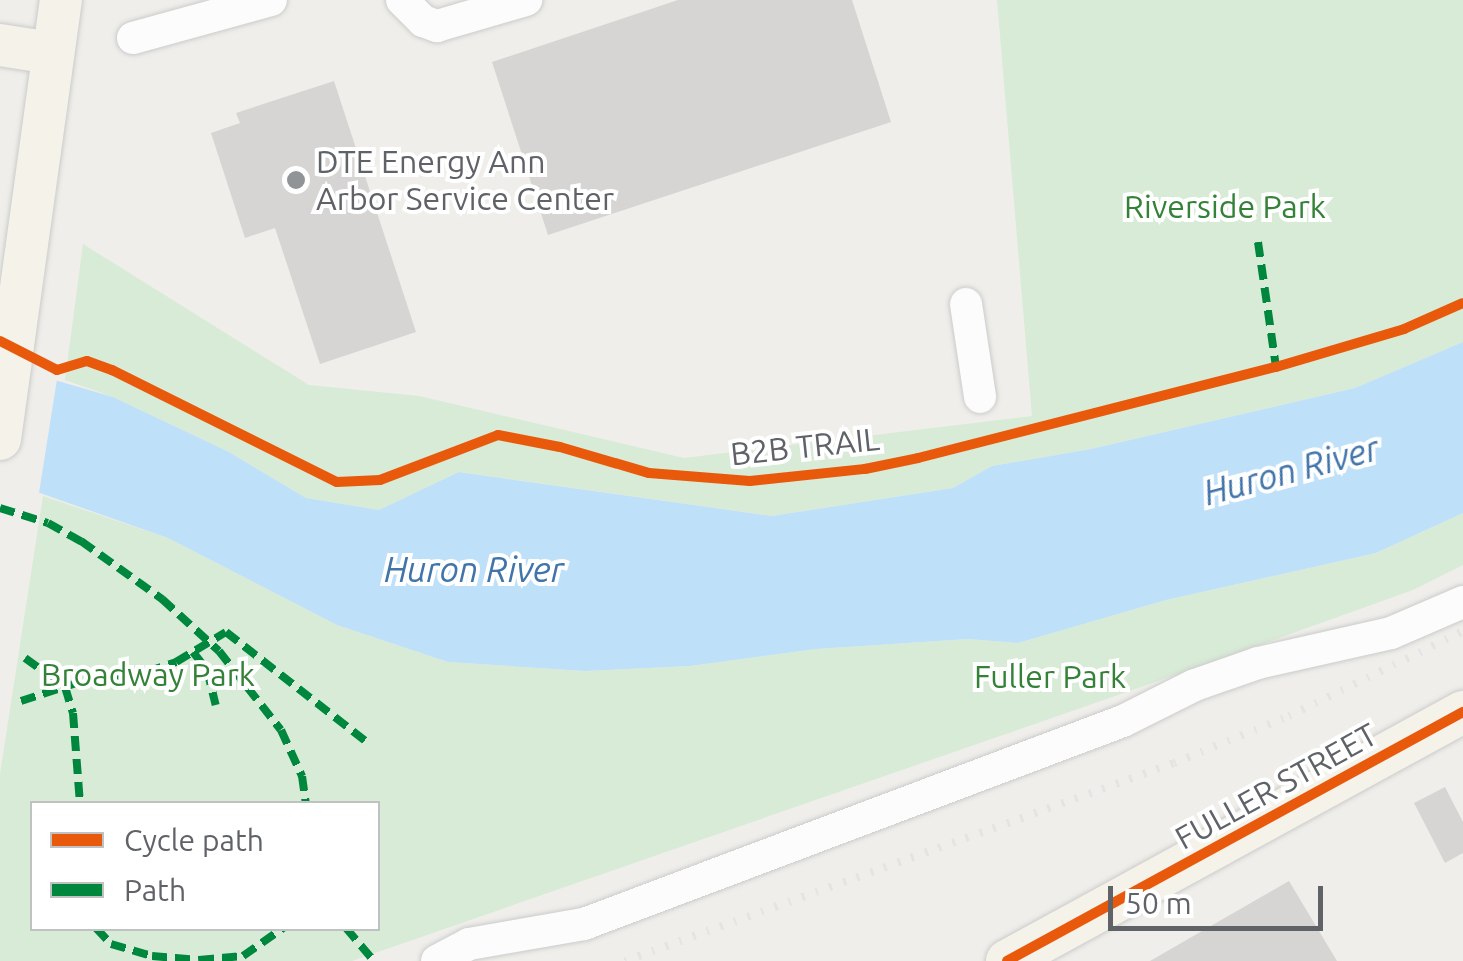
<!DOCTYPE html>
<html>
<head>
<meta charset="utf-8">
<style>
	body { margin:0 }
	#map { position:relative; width:1463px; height:961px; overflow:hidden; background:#efeeea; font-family:Ubuntu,sans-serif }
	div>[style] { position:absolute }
	.green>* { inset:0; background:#d8ebd6 }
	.water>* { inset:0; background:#bfe0f9 }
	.pier>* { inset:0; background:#efeeea }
	.building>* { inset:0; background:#d6d5d3 }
	.roads { filter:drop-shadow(0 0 2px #cbcccc) drop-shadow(0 0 2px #cbcccc) }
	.minor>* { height:32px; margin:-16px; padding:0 16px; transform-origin:16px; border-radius:16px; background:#fdfcfc }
	.major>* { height:42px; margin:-21px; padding:0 21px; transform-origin:21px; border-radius:21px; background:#f4f2e9 }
	.rail>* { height:8px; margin-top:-4px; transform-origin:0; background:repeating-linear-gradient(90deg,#e4e4e4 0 2.5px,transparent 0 14.5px) }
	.quiet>* { height:8px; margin-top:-4px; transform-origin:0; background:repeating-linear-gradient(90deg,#00873e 0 15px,transparent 0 23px) }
	.cycleway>* { height:10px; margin:-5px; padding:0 5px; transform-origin:5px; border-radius:5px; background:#e8590c }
	.dots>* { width:28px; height:28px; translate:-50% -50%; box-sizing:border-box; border:5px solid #fff; border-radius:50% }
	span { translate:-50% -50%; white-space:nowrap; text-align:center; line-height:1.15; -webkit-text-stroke:8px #fff; paint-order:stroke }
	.poi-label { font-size:32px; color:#5f6368 }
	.left { translate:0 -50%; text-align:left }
	.park-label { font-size:32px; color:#348238 }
	.street-label { font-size:32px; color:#5f6368 }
	.water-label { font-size:35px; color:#4174aa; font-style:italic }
	.legend { position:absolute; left:30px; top:801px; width:350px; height:130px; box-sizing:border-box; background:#fff; border:2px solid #bfc1c3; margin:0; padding:12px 18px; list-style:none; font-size:30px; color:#5f6368 }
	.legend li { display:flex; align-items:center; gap:20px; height:50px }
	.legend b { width:50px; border:2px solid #bfc1c3 }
	.scale { position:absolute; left:1108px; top:886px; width:215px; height:45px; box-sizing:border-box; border:5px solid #5f6368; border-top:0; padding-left:12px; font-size:30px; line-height:35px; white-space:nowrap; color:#5f6368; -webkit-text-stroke:8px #fff; paint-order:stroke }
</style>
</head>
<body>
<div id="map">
	<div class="green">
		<div style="clip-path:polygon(997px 0,1463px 0,1463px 342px,1355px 388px,1091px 449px,992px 466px,953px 488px,772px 516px,460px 472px,379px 510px,306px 498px,229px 452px,113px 397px,65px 380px,83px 244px,309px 385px,419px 396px,684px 458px,1032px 416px)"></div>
		<div style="clip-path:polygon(evenodd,43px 496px,168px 538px,337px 625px,448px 662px,585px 671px,690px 666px,816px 649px,968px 639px,1018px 643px,1166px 600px,1376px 553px,1463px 513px,1463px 565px,1413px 590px,1187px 671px,352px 961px,0 961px,0 774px,43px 496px,32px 804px,378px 804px,378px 928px,32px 928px,32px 804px)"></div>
	</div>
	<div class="water">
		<div style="clip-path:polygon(1463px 342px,1463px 513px,1376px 553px,1166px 600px,1018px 643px,968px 639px,816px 649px,690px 666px,585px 671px,448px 662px,337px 625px,168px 538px,0 479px,0 364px,113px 397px,229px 452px,306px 498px,379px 510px,459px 472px,772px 516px,953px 488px,992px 466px,1091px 449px,1355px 388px)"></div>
	</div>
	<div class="pier">
		<div style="clip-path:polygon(0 359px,58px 373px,38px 499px,0 485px)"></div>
	</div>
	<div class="building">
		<div style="clip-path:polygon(678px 0,852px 0,891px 122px,548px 235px,492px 62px)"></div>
		<div style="clip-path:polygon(334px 81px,416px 332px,320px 364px,275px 228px,245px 238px,211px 133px,240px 123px,236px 113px)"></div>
		<div style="clip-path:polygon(1445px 787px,1463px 822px,1463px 853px,1445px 863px,1414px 803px)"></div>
		<div style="clip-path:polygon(1289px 881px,1337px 961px,1150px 961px)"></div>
	</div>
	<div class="roads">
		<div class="minor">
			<div style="left:402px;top:0;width:30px;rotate:45deg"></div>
			<div style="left:423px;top:21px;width:15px;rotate:20deg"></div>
			<div style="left:437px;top:26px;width:93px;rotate:-16.3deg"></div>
			<div style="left:133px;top:38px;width:143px;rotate:-15.4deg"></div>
			<div style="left:966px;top:304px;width:94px;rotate:81.4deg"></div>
			<div style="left:437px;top:961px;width:36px;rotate:-28deg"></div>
			<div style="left:469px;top:944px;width:117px;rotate:-9.9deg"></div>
			<div style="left:584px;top:924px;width:576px;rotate:-20.64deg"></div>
			<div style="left:1123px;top:721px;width:80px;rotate:-26.6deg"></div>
			<div style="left:1195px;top:685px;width:67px;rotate:-19.2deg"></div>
			<div style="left:1258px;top:663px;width:136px;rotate:-12.7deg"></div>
			<div style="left:1391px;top:633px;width:78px;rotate:-23.3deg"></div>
		</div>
		<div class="major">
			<div style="left:0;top:45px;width:52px;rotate:8.9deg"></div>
			<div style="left:0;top:439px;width:443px;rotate:-82.1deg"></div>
			<div style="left:1007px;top:961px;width:520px;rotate:-28.64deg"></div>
		</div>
	</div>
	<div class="rail">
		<div style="left:625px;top:961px;width:584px;rotate:-19.83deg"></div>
		<div style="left:1174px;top:763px;width:124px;rotate:-22.2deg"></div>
		<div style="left:1289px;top:716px;width:194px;rotate:-26deg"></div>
	</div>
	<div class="quiet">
		<div style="left:1258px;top:242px;width:126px;rotate:81.8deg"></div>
		<div style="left:0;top:508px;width:50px;rotate:17.4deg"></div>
		<div style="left:48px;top:523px;width:38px;rotate:29deg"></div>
		<div style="left:81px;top:541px;width:100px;rotate:35.6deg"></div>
		<div style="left:162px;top:599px;width:77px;rotate:42.4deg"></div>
		<div style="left:219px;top:651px;width:100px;rotate:51.9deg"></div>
		<div style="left:281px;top:730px;width:51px;rotate:65.5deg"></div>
		<div style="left:302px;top:776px;width:28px;rotate:82deg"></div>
		<div style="left:193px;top:652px;width:23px;rotate:52deg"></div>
		<div style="left:207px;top:670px;width:36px;rotate:76deg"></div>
		<div style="left:25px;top:658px;width:49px;rotate:35.9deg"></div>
		<div style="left:65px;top:687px;width:27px;rotate:73deg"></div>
		<div style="left:73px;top:713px;width:91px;rotate:85.6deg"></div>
		<div style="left:21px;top:701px;width:90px;rotate:-18deg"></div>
		<div style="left:107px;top:673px;width:19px;rotate:18deg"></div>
		<div style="left:125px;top:679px;width:54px;rotate:-18.4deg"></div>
		<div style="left:176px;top:662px;width:58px;rotate:-31deg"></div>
		<div style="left:226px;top:632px;width:180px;rotate:38deg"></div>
		<div style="left:96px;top:928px;width:22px;rotate:47deg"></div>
		<div style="left:111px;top:944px;width:43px;rotate:16.3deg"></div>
		<div style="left:152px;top:956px;width:47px;rotate:4.9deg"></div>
		<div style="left:199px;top:960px;width:44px;rotate:-5.2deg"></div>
		<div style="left:243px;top:956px;width:49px;rotate:-35deg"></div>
		<div style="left:346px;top:928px;width:43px;rotate:49.7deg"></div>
	</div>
	<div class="cycleway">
		<div style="left:0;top:341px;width:64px;rotate:27deg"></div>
		<div style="left:57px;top:370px;width:31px;rotate:-17deg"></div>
		<div style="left:87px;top:361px;width:27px;rotate:20deg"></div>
		<div style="left:112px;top:370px;width:251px;rotate:26.5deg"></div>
		<div style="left:337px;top:482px;width:43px;rotate:-2.7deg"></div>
		<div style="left:380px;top:480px;width:126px;rotate:-20.9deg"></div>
		<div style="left:498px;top:435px;width:63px;rotate:11deg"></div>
		<div style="left:560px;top:447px;width:93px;rotate:16.3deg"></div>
		<div style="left:649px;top:473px;width:101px;rotate:4.5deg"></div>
		<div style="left:750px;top:481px;width:116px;rotate:-6deg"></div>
		<div style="left:865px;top:469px;width:54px;rotate:-11.7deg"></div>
		<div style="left:918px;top:458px;width:369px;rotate:-14.3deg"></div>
		<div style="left:1276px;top:367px;width:134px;rotate:-16.5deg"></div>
		<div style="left:1404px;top:329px;width:64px;rotate:-23.8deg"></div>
		<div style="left:1007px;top:961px;width:520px;rotate:-28.64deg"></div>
	</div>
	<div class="dots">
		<div style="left:296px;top:180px;background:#919496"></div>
	</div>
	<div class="poi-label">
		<span class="left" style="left:316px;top:180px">DTE Energy Ann<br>Arbor Service Center</span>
	</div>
	<div class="park-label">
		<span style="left:1225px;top:206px">Riverside Park</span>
		<span style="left:148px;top:674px">Broadway Park</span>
		<span style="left:1050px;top:676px">Fuller Park</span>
	</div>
	<div class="street-label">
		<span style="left:805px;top:446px;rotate:-6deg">B2B TRAIL</span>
		<span style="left:1276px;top:786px;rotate:-29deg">FULLER STREET</span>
	</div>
	<div class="water-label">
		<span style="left:1291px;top:470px;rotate:-15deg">Huron River</span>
		<span style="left:474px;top:569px">Huron River</span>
	</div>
	<ul class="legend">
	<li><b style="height:12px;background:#e8590c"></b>Cycle path</li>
	<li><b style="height:12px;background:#00873e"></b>Path</li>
	</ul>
	<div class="scale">50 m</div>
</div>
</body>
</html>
